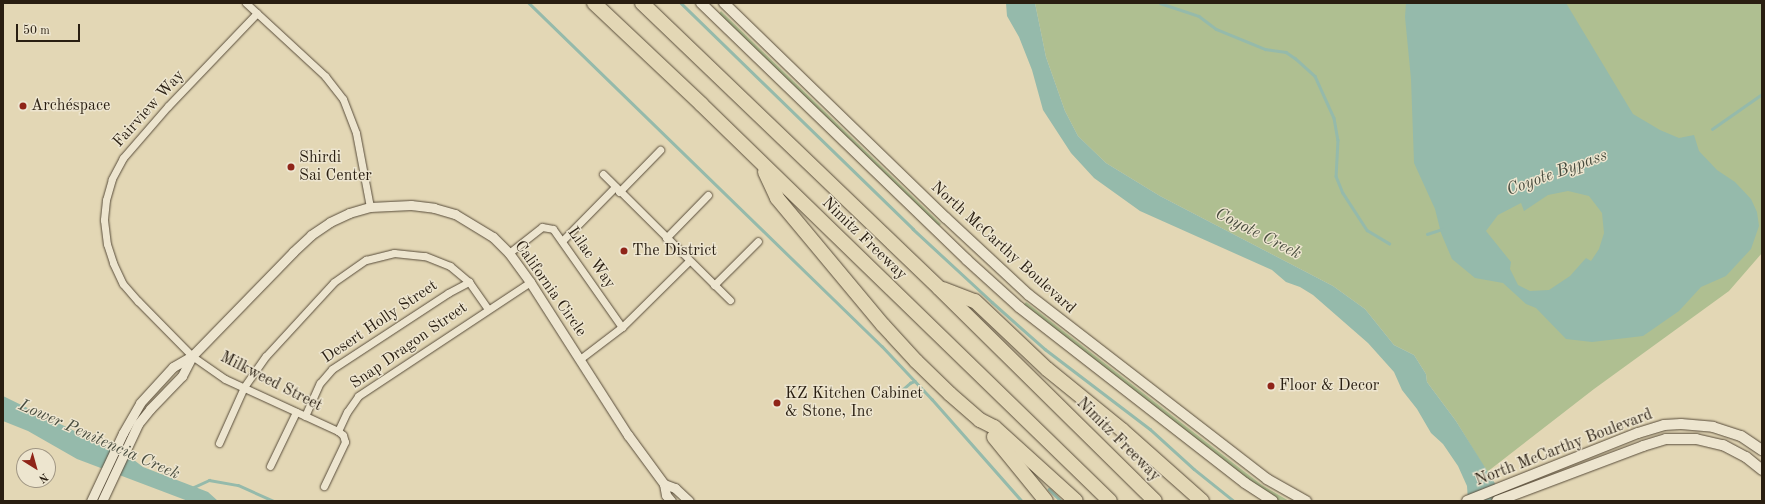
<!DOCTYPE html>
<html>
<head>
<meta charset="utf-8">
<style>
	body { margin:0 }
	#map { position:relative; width:1765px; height:504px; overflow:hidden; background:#e3d7b5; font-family:"Old Standard TT",serif }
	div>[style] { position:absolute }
	.green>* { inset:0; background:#afbf91 }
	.water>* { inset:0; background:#95baab }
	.stream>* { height:2.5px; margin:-1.25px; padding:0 1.25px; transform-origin:1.25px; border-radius:1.25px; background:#95baab }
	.roads { filter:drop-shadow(0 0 1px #584c3a) drop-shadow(0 0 1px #584c3a) }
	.minor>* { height:7px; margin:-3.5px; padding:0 3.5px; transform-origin:3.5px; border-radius:3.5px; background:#ede5cf }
	.tertiary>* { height:9px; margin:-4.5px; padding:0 4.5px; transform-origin:4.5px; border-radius:4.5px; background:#ede5cf }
	.secondary>* { height:10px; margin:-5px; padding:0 5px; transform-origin:5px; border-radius:5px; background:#ede5cf }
	.motorway>* { height:14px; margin:-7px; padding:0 7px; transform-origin:7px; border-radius:7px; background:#e3d7b5 }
	.dots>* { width:11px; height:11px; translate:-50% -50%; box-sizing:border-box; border:2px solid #ede5cf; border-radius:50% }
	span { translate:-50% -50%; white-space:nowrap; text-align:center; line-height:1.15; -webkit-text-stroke:3px #ede5cf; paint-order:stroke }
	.poi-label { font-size:16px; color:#291e11 }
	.left { translate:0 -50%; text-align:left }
	.street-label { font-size:16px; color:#291e11 }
	.water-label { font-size:17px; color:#494d3f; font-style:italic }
	.frame { position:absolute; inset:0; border:4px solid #291e11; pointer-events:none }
	.north { position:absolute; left:16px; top:448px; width:40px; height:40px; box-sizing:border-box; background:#ede5cf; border:1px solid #9f9583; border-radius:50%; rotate:143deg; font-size:11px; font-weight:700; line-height:16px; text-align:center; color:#291e11 }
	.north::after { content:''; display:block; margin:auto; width:14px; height:18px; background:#8f2418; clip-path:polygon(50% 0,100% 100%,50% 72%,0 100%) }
	.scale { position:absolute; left:16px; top:24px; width:64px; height:18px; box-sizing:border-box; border:2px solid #291e11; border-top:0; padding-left:5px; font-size:12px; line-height:14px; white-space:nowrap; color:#291e11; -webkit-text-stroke:3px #ede5cf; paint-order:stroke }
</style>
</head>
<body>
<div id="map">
	<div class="green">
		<div style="clip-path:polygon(1035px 3px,1762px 3px,1762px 253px,1729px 291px,1594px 389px,1487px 472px,1456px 421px,1427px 382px,1426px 374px,1414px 355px,1394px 345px,1365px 309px,1333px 286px,1160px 196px,1106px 163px,1078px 136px,1065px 111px,1046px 57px)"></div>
		<div style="clip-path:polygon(721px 11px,941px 224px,938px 227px,719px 14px)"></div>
		<div style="clip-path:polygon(1026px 302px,1241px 469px,1262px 485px,1289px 501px,1279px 501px,1270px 496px,1022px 307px)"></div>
	</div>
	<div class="water">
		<div style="clip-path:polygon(1006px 3px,1035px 3px,1046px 57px,1065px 111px,1078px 136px,1106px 163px,1160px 196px,1333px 286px,1365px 309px,1394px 345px,1414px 355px,1426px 374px,1427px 382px,1456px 421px,1506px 501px,1468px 501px,1467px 486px,1458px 466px,1443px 444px,1431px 433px,1417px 409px,1402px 390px,1394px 372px,1368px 343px,1313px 295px,1300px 287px,1286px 282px,1272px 270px,1140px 211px,1094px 178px,1071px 153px,1043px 110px,1032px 70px,1019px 37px,1007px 16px)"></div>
		<div style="clip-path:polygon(evenodd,1406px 3px,1566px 3px,1633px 114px,1660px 130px,1679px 138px,1694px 135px,1699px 151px,1717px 170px,1735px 182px,1751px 199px,1757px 212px,1759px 226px,1751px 249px,1726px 276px,1701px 287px,1679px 311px,1643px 336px,1592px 342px,1566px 339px,1536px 308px,1526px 304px,1503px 283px,1475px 278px,1452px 259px,1441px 233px,1435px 209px,1414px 163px,1411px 79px,1405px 17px,1406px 3px,1568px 191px,1589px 196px,1602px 213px,1604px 233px,1599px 249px,1591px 261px,1586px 258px,1570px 276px,1549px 290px,1530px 291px,1518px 285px,1510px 269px,1511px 262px,1486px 231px,1498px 215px,1521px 203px,1524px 211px,1548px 195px,1568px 191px)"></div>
		<div style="clip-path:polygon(3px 396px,134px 460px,143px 467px,208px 492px,218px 501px,188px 501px,77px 459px,28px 431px,3px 421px)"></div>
	</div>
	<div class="stream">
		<div style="left:529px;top:3px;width:492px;rotate:44.2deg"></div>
		<div style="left:882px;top:346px;width:73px;rotate:46.7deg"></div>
		<div style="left:932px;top:399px;width:136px;rotate:48.6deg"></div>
		<div style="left:681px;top:3px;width:324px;rotate:44.2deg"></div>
		<div style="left:913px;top:229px;width:108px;rotate:42.7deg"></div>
		<div style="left:992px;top:302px;width:71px;rotate:41.6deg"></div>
		<div style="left:1045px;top:349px;width:132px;rotate:37.3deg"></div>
		<div style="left:1150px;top:429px;width:59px;rotate:42.3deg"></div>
		<div style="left:1194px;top:469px;width:51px;rotate:38.7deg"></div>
		<div style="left:1160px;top:3px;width:41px;rotate:18.4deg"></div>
		<div style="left:1199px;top:16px;width:21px;rotate:37deg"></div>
		<div style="left:1216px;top:29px;width:53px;rotate:22.2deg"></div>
		<div style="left:1265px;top:49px;width:21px;rotate:8deg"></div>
		<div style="left:1286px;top:52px;width:11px;rotate:34deg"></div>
		<div style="left:1295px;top:58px;width:27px;rotate:42deg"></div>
		<div style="left:1315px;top:76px;width:46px;rotate:65.7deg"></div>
		<div style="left:1334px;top:118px;width:22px;rotate:80deg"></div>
		<div style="left:1338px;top:140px;width:36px;rotate:93deg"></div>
		<div style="left:1336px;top:176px;width:18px;rotate:68deg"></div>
		<div style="left:1343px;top:193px;width:44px;rotate:57deg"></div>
		<div style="left:1367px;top:230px;width:26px;rotate:31deg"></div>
		<div style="left:1712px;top:129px;width:61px;rotate:-35deg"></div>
		<div style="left:1427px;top:234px;width:16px;rotate:-18deg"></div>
		<div style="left:902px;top:390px;width:11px;rotate:-41deg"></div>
		<div style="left:910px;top:383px;width:5px;rotate:-22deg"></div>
		<div style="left:192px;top:488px;width:19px;rotate:-25deg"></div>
		<div style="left:209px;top:480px;width:29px;rotate:10deg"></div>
		<div style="left:238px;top:485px;width:39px;rotate:24deg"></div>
		<div style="left:1049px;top:489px;width:17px;rotate:45deg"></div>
	</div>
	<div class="roads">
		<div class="minor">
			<div style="left:246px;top:3px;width:108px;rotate:42.7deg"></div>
			<div style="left:325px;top:76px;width:29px;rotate:52deg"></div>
			<div style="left:343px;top:99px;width:36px;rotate:69deg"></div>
			<div style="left:356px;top:133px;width:75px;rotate:79.3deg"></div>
			<div style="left:257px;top:13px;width:129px;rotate:133.7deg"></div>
			<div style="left:168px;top:106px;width:69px;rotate:130.9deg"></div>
			<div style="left:123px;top:158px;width:24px;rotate:118deg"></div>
			<div style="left:112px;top:179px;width:22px;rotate:106deg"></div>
			<div style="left:106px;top:200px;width:20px;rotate:96deg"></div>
			<div style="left:104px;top:220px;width:24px;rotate:83deg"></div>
			<div style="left:107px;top:244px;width:20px;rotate:72deg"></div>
			<div style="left:113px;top:263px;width:23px;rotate:65deg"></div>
			<div style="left:123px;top:284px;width:23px;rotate:49deg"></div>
			<div style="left:138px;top:301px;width:77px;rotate:45.5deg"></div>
			<div style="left:192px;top:356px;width:40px;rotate:34.9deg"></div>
			<div style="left:225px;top:379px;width:124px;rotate:24.7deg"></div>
			<div style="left:338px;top:431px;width:6px;rotate:39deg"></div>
			<div style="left:343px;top:435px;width:7px;rotate:74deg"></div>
			<div style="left:345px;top:442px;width:49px;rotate:115.5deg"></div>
			<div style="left:603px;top:174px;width:179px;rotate:44.8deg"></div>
			<div style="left:619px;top:192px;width:59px;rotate:-45.7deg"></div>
			<div style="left:666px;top:238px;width:60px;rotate:-45.7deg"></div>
			<div style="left:562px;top:241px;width:76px;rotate:-45.5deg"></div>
			<div style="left:509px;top:253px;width:42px;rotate:-38.2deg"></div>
			<div style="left:542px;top:227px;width:11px;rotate:10deg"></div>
			<div style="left:553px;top:229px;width:120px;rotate:54.9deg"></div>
			<div style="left:714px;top:285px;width:62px;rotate:-45deg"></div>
			<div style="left:580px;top:359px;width:53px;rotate:-37.3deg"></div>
			<div style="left:622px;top:327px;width:94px;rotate:-44.6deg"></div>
			<div style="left:305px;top:416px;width:36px;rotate:-66deg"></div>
			<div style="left:320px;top:383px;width:18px;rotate:-49deg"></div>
			<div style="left:332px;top:369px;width:139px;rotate:-33.2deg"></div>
			<div style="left:448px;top:293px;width:24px;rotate:-28deg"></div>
			<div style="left:338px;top:431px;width:21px;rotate:-65deg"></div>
			<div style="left:347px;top:412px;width:19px;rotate:-55deg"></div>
			<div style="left:358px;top:396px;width:206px;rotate:-33.5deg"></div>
			<div style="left:219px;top:443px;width:61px;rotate:-65.9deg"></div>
			<div style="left:244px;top:387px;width:38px;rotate:-55deg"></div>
			<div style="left:266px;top:356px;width:100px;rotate:-47.4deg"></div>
			<div style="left:334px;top:282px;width:39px;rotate:-35deg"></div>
			<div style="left:366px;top:260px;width:29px;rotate:-14deg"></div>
			<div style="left:394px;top:253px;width:31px;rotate:6deg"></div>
			<div style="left:425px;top:256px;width:27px;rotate:22deg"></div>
			<div style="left:450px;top:266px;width:25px;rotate:40deg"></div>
			<div style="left:469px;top:282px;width:33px;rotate:55deg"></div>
			<div style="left:270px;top:466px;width:60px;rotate:-64.3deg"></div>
		</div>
		<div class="tertiary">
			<div style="left:664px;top:484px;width:12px;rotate:20deg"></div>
			<div style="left:675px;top:488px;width:19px;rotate:43deg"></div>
			<div style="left:91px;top:501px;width:75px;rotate:-64.8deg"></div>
			<div style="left:123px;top:433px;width:34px;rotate:-60deg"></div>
			<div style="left:140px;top:403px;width:49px;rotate:-47.5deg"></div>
			<div style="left:173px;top:367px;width:22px;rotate:-30deg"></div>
			<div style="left:192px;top:356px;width:145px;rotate:-45.8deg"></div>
			<div style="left:293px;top:252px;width:25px;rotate:-43deg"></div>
			<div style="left:311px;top:235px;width:23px;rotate:-34deg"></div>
			<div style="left:330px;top:222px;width:21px;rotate:-25deg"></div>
			<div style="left:349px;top:213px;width:22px;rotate:-16deg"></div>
			<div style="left:370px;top:207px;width:41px;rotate:-2.8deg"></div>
			<div style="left:411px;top:205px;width:23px;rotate:7deg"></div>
			<div style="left:434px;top:208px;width:22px;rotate:16deg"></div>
			<div style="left:455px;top:214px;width:44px;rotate:31.2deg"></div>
			<div style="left:493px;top:237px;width:23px;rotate:45deg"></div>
			<div style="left:509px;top:253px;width:36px;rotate:54deg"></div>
			<div style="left:530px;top:282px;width:182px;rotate:57.4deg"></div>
			<div style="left:628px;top:435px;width:61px;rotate:53.7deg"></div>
			<div style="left:664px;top:484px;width:11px;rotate:80deg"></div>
			<div style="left:666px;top:495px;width:8px;rotate:50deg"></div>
			<div style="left:102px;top:501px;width:85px;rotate:-64.9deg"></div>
			<div style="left:138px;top:424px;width:19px;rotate:-51deg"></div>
			<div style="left:150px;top:409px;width:46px;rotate:-45.9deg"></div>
			<div style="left:182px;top:376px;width:22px;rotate:-63deg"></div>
		</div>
		<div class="secondary">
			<div style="left:701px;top:3px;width:370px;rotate:44deg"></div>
			<div style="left:967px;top:260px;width:70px;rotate:42.1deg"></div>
			<div style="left:1019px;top:307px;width:286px;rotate:37.9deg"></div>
			<div style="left:1245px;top:483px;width:33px;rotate:33deg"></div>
			<div style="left:724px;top:3px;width:309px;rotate:44.1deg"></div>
			<div style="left:946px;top:218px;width:113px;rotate:42.9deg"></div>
			<div style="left:1029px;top:295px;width:301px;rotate:37.7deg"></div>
			<div style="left:1267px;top:479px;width:45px;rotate:29.4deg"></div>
			<div style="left:1467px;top:501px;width:184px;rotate:-21.7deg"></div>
			<div style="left:1638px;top:433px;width:27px;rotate:-17deg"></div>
			<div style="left:1664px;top:425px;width:17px;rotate:-3deg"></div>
			<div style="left:1681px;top:424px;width:32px;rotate:5deg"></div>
			<div style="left:1713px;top:427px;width:29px;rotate:18deg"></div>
			<div style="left:1741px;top:436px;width:25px;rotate:34deg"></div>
			<div style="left:1497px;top:501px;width:156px;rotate:-20.6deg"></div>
			<div style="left:1643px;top:446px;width:24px;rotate:-17deg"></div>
			<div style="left:1666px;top:439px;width:30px"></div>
			<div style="left:1696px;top:439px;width:28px;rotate:13deg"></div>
			<div style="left:1723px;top:445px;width:26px;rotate:28deg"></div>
			<div style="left:1746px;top:457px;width:21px;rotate:39deg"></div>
		</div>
		<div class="motorway">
			<div style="left:594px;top:3px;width:147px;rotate:43.3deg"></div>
			<div style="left:701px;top:104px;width:570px;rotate:44.15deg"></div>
			<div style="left:642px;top:3px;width:412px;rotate:43.8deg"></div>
			<div style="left:939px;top:288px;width:303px;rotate:44.6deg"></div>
			<div style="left:765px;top:172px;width:29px;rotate:65deg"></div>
			<div style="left:777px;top:198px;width:165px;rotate:50.2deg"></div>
			<div style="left:883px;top:325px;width:49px;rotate:47.5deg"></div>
			<div style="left:916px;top:361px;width:47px;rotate:44.1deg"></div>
			<div style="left:950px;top:394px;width:40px;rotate:41deg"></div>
			<div style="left:980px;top:420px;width:16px;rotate:27deg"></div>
			<div style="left:994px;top:427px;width:110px;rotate:42.1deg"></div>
			<div style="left:943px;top:289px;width:34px;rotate:21deg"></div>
			<div style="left:975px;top:301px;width:99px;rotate:43.4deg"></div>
			<div style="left:1047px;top:369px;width:97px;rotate:39.1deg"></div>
			<div style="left:1122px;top:430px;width:107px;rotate:41.6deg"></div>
			<div style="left:994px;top:437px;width:82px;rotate:50.9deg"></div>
		</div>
	</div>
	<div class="dots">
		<div style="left:23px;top:106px;background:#8f2418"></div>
		<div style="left:291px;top:167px;background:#8f2418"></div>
		<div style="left:624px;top:251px;background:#8f2418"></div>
		<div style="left:1271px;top:386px;background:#8f2418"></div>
		<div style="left:777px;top:403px;background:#8f2418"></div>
	</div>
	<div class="poi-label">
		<span class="left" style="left:31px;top:106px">Archéspace</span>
		<span class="left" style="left:299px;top:167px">Shirdi<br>Sai Center</span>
		<span class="left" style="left:632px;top:251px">The District</span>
		<span class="left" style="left:1279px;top:386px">Floor &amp; Decor</span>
		<span class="left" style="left:785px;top:403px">KZ Kitchen Cabinet<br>&amp; Stone, Inc</span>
	</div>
	<div class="street-label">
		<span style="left:149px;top:109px;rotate:-48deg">Fairview Way</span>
		<span style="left:864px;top:239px;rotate:44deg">Nimitz Freeway</span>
		<span style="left:1003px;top:248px;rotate:42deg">North McCarthy Boulevard</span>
		<span style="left:591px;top:258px;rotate:55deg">Lilac Way</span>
		<span style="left:550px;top:289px;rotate:55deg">California Circle</span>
		<span style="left:380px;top:322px;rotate:-34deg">Desert Holly Street</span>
		<span style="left:409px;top:346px;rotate:-35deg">Snap Dragon Street</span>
		<span style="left:271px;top:382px;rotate:27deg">Milkweed Street</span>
		<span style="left:1118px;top:440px;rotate:45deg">Nimitz Freeway</span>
		<span style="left:1564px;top:448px;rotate:-21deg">North McCarthy Boulevard</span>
	</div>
	<div class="water-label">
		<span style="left:1557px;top:173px;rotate:-20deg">Coyote Bypass</span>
		<span style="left:1258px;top:234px;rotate:27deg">Coyote Creek</span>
		<span style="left:99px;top:440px;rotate:24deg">Lower Penitencia Creek</span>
	</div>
	<div class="frame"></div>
	<div class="north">N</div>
	<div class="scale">50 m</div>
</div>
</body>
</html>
